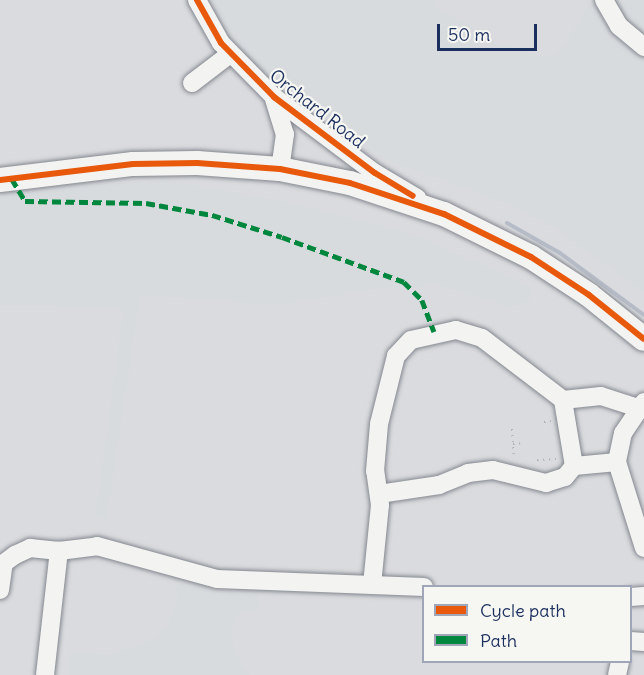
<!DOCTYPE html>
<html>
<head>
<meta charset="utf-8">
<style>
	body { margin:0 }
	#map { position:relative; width:644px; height:675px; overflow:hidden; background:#e9eae9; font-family:Delius,sans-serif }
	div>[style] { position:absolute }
	.built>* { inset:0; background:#d9dbde }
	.green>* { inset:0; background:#d8dbde }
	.stream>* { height:4px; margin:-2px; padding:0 2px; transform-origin:2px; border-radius:2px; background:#b7bdc8 }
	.path>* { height:2px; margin-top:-1px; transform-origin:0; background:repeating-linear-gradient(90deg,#b0b3b8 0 1.5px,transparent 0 6px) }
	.roads { filter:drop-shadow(0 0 2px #848890) drop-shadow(0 0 2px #848890) }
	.minor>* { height:18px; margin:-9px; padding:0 9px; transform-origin:9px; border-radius:9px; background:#f3f3f2 }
	.major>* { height:24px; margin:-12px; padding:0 12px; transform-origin:12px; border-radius:12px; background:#f3f3f2 }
	.quiet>* { height:4.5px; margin-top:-2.25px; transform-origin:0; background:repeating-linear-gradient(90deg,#00873e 0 9px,transparent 0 13.5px) }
	.cycleway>* { height:6px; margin:-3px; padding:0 3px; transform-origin:3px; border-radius:3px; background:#e8590c }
	span { translate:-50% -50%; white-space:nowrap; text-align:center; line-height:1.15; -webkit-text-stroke:4.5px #f6f6f2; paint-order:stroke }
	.street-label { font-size:18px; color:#1b2f5e }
	.legend { position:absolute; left:422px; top:585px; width:210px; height:78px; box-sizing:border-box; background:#f6f6f2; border:2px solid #9ea6b7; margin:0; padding:8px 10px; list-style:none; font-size:18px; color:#1b2f5e }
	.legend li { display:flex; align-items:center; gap:12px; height:30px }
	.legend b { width:30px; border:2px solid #9ea6b7 }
	.scale { position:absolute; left:437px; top:24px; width:100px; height:27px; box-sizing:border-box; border:3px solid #1b2f5e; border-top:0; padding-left:8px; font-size:18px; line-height:21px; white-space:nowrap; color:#1b2f5e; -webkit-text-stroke:4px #f6f6f2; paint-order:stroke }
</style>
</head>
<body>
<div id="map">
	<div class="built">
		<div style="clip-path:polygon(0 0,644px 0,644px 325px,576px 273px,513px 235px,459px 210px,256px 156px,188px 151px,0 168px)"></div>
		<div style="clip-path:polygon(evenodd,255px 174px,362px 194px,506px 251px,605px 317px,644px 352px,644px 675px,0 675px,0 187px,101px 175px,255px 174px,424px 586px,630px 586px,630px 662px,424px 662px,424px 586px)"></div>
	</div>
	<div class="green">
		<div style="clip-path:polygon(212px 0,435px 0,435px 6px,492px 40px,545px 58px,565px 44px,588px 5px,601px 0,644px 0,644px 292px,554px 228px,503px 202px,384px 159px,322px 119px,257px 62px,219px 17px)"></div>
		<div style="clip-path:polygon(168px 181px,288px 202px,420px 236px,530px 287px,531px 300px,510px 307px,439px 285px,383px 288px,276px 305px,140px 295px,107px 518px,95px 518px,123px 312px,117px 307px,0 305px,0 189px)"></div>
		<div style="clip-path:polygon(174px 576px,256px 592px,259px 610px,239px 612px,232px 628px,234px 651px,250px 675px,67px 675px,71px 650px,106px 655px,146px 643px,168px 625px,178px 598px)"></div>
	</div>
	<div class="stream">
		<div style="left:507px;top:223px;width:61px;rotate:29.5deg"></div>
		<div style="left:560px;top:253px;width:104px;rotate:36.4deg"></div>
	</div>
	<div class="path">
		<div style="left:544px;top:422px;width:7px;rotate:-8deg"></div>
		<div style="left:512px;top:429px;width:30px;rotate:86deg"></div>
		<div style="left:513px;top:444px;width:11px;rotate:-5deg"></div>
		<div style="left:537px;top:460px;width:19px;rotate:-3deg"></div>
	</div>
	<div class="roads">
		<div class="minor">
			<div style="left:197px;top:0;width:49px;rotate:60.8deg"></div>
			<div style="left:221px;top:43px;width:76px;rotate:45.5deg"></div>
			<div style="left:274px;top:97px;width:126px;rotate:37deg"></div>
			<div style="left:375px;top:173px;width:49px;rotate:30.8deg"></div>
			<div style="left:604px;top:0;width:30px;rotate:60deg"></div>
			<div style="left:619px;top:26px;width:33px;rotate:40deg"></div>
			<div style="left:192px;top:83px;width:48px;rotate:-37.3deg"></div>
			<div style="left:274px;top:99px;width:37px;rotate:73deg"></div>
			<div style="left:285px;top:134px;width:35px;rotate:98deg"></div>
			<div style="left:644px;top:402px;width:37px;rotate:124deg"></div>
			<div style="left:623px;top:433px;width:30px;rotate:102deg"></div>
			<div style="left:617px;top:462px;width:90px;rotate:72.6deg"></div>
			<div style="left:617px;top:462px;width:43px;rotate:174.7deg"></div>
			<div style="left:574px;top:466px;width:67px;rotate:-99.5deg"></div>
			<div style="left:563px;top:400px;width:38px;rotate:-6deg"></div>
			<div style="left:601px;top:396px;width:39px;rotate:18deg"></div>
			<div style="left:379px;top:494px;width:61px;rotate:-8.5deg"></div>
			<div style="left:439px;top:485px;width:31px;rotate:-22deg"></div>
			<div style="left:468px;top:473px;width:25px;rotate:-7deg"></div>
			<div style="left:493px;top:470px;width:55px;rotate:13.8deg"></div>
			<div style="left:546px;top:483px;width:20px;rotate:-18deg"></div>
			<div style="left:565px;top:477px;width:14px;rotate:-51deg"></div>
			<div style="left:372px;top:585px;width:80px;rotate:-84.3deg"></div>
			<div style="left:380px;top:505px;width:34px;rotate:-98deg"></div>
			<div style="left:375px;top:471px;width:47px;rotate:-85.1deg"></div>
			<div style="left:379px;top:424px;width:70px;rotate:-76deg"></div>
			<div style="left:396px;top:356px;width:22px;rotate:-47deg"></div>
			<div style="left:411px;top:340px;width:46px;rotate:-12.5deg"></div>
			<div style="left:456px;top:330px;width:27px;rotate:17deg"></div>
			<div style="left:482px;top:338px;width:102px;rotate:37.4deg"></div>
			<div style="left:0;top:590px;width:27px;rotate:-82deg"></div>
			<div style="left:4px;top:563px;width:14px;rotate:-36deg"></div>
			<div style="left:15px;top:555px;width:17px;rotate:-25deg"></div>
			<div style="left:30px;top:548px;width:29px;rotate:6deg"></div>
			<div style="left:59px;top:551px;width:38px;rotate:-7deg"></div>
			<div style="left:97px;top:546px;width:124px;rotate:15.4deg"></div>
			<div style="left:217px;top:579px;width:207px;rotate:2.2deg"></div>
			<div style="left:630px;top:597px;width:14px;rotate:-4deg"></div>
			<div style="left:630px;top:641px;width:14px;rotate:4deg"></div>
			<div style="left:45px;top:675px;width:125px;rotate:-83.6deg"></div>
			<div style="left:617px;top:675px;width:13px;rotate:-77deg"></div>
		</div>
		<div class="major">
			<div style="left:0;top:180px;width:134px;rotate:-6.9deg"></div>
			<div style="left:133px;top:164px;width:64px;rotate:-0.9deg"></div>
			<div style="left:197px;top:163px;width:83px;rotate:4.1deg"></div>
			<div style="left:280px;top:169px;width:71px;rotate:11.3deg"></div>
			<div style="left:350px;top:183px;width:99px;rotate:18.3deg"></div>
			<div style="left:444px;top:214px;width:97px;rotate:26.3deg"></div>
			<div style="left:531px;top:257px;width:69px;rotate:33.2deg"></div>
			<div style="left:589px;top:295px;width:70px;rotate:38.7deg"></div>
		</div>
	</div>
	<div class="quiet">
		<div style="left:12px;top:179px;width:26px;rotate:59deg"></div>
		<div style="left:25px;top:201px;width:121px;rotate:0.9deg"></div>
		<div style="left:146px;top:203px;width:67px;rotate:10.3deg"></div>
		<div style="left:212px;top:215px;width:73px;rotate:17.4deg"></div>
		<div style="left:282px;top:237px;width:130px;rotate:20.2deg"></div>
		<div style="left:404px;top:282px;width:25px;rotate:45deg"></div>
		<div style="left:422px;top:300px;width:34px;rotate:69deg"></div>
	</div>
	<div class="cycleway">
		<div style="left:197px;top:0;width:49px;rotate:60.8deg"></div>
		<div style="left:221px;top:43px;width:76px;rotate:45.5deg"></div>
		<div style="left:274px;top:97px;width:126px;rotate:37deg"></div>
		<div style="left:375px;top:173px;width:44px;rotate:31.2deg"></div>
		<div style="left:0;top:180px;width:134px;rotate:-6.9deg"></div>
		<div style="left:133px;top:164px;width:64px;rotate:-0.9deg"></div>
		<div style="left:197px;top:163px;width:83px;rotate:4.1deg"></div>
		<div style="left:280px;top:169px;width:71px;rotate:11.3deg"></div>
		<div style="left:350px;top:183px;width:99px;rotate:18.3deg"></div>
		<div style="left:444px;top:214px;width:97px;rotate:26.3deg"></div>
		<div style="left:531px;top:257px;width:69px;rotate:33.2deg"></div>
		<div style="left:589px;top:295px;width:70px;rotate:38.7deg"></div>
	</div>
	<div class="street-label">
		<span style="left:317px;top:109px;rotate:38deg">Orchard Road</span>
	</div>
	<ul class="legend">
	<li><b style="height:8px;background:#e8590c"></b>Cycle path</li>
	<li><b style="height:8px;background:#00873e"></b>Path</li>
	</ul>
	<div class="scale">50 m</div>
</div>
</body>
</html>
